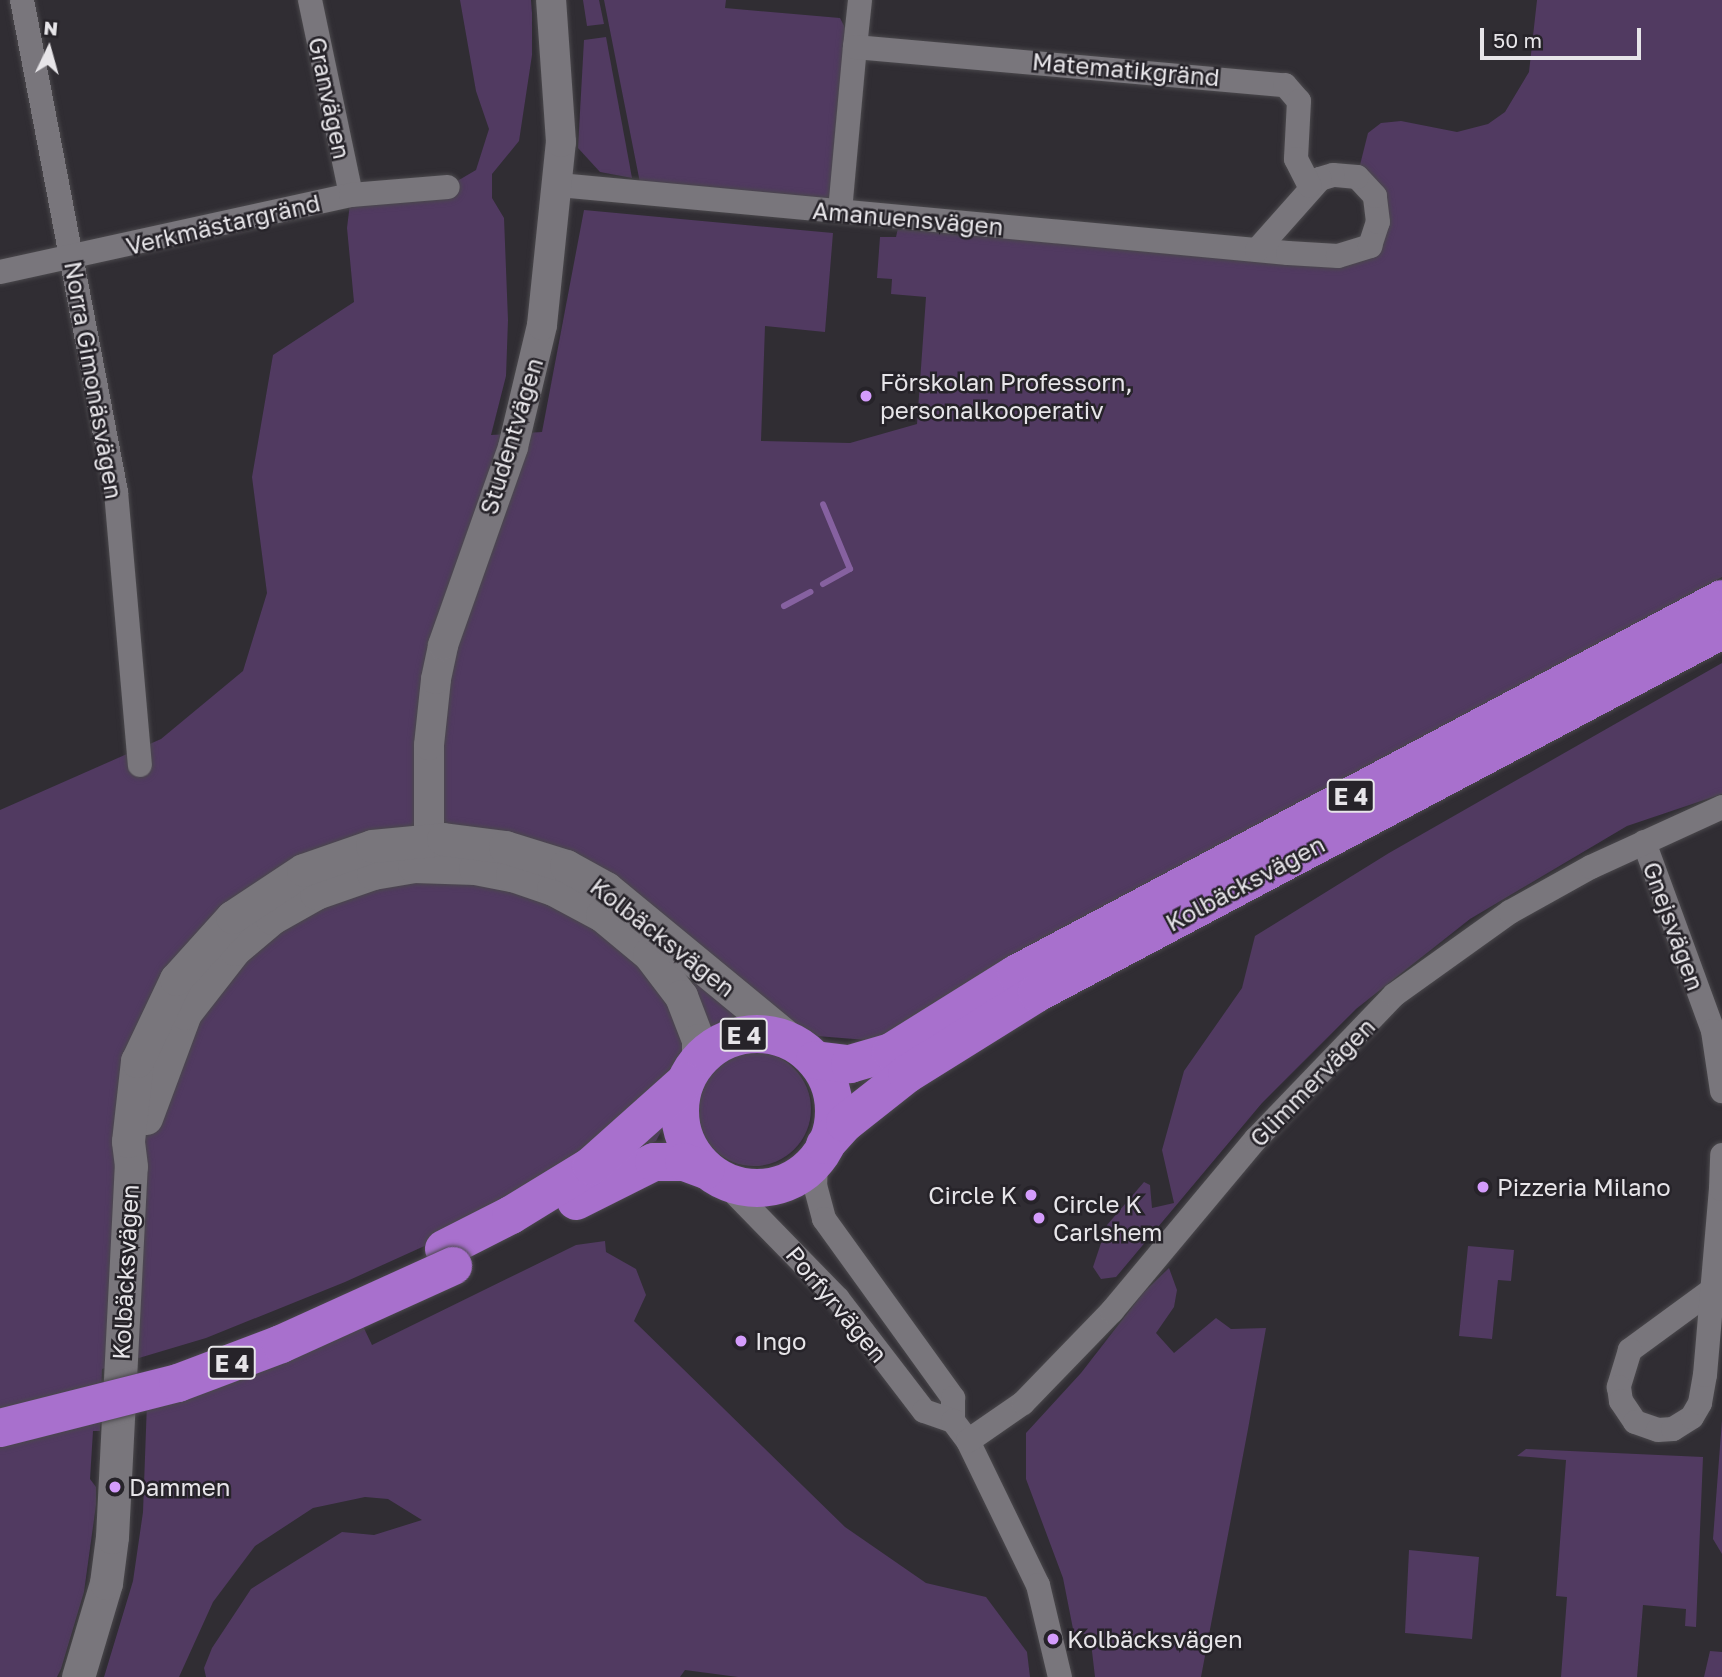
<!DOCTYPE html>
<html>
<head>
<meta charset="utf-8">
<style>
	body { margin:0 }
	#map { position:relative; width:1722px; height:1677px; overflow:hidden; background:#302d33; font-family:"Golos Text",sans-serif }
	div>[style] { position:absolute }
	.green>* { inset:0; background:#513a61 }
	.round { border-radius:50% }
	.stream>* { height:6px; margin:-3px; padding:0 3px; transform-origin:3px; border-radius:3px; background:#8661a0 }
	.roads { filter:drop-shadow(0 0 2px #4a484c) drop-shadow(0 0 2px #4a484c) }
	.minor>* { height:24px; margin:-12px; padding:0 12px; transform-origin:12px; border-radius:12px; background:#79767c }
	.tertiary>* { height:30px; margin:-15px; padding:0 15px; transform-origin:15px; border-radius:15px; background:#79767c }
	.secondary>* { height:33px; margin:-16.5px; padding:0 16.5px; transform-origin:16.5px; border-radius:16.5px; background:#79767c }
	.trunk>* { height:38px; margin:-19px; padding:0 19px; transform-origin:19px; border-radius:19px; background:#a870cd }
	.trunk>.ring { margin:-19px; padding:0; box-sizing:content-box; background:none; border:38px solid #a870cd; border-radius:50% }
	.bridges { filter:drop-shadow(0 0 2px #4a484c) drop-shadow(0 0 2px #4a484c) }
	.trunk-bridge>* { height:38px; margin:-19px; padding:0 19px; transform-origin:19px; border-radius:19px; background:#a870cd }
	.dots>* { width:19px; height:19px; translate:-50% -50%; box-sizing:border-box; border:4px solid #262329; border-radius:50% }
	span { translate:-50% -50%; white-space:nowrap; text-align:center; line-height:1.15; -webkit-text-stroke:5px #262329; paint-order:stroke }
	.shield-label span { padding:2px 5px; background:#262329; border:2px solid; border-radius:5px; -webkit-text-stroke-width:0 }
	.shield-label { font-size:23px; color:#e7e5e9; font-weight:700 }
	.street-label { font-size:24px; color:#e7e5e9 }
	.poi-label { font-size:24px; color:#e7e5e9 }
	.left { translate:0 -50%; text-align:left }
	.right { translate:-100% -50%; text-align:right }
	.north { position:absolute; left:14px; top:14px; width:70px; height:70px; -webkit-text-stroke:5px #262329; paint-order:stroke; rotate:5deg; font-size:19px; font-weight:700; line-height:28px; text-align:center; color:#e7e5e9 }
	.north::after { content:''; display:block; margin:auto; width:24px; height:32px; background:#e7e5e9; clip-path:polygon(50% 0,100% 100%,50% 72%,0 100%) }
	.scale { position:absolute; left:1480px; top:28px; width:161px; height:32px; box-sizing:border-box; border:4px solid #e7e5e9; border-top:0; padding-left:9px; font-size:21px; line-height:24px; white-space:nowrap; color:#e7e5e9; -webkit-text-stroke:5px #262329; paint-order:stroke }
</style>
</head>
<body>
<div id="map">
	<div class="green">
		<div style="clip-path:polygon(460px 0,531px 0,532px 13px,532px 55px,519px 141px,492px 174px,492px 198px,504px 218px,508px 320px,506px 376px,491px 435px,542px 432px,584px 210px,833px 233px,825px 332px,765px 326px,761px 441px,850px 443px,917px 424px,926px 297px,891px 294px,892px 279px,877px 278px,880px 237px,896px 237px,898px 228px,1338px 256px,1375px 234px,1357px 177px,1368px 133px,1381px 123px,1401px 121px,1457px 132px,1488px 124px,1505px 112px,1529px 72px,1537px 0,1722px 0,1722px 577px,987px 973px,879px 1041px,779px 1033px,698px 1061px,656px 1141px,345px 1282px,206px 1338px,102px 1369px,100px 1431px,93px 1431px,90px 1479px,96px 1487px,96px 1505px,84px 1592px,61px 1669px,57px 1677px,0 1677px,0 810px,161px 739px,243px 671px,267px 593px,252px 477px,273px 355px,354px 302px,347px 228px,351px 195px,447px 187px,476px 170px,489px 129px,476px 91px)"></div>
		<div style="clip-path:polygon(583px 0,599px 0,604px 24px,587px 26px)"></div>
		<div style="clip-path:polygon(604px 0,726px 0,725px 8px,840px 18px,855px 47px,840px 211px,642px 193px)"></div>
		<div style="clip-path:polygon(606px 37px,632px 178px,600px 172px,578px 148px,584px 40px)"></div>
		<div style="clip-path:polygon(1722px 663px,1722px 794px,1627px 826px,1470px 919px,1356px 1009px,1262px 1103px,1116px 1277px,1101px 1279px,1093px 1267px,1107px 1225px,1144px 1182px,1150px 1185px,1152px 1208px,1174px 1203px,1162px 1150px,1184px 1071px,1242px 988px,1255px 936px,1389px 853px)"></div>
		<div class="round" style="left:697px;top:1052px;width:114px;height:114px"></div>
		<div style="clip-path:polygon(605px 1241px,606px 1252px,636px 1269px,646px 1295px,634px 1321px,845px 1527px,926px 1583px,986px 1597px,1027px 1652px,1030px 1677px,738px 1677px,685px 1670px,680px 1677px,206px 1677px,204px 1668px,212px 1648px,251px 1589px,342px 1532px,374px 1535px,422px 1520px,388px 1499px,365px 1497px,313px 1508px,255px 1546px,213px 1602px,179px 1677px,104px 1677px,133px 1581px,143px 1512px,147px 1402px,361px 1322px,372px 1345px,576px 1245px)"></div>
		<div style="clip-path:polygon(1468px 1246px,1514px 1250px,1511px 1281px,1498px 1280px,1492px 1339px,1459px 1336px)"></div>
		<div style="clip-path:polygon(1169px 1268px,1177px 1290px,1174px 1307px,1156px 1333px,1174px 1353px,1216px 1318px,1231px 1329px,1266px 1328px,1248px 1429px,1201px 1677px,1095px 1677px,1090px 1634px,1074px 1634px,1063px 1578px,1026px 1479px,1026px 1433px,1081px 1373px,1143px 1293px)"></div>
		<div style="clip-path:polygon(1722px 1420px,1722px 1554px,1713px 1539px)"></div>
		<div style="clip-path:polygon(1526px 1449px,1703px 1457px,1696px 1627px,1685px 1626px,1686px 1609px,1643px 1605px,1637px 1677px,1561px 1677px,1567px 1597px,1556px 1596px,1566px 1460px,1517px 1456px)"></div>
		<div style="clip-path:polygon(1409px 1550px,1479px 1557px,1472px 1639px,1405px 1633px)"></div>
		<div style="clip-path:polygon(1710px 1651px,1722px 1652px,1722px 1677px,1704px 1677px)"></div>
	</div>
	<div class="stream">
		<div style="left:823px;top:584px;width:31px;rotate:-29deg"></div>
		<div style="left:850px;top:569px;width:70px;rotate:-112.6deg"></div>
		<div style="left:784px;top:606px;width:30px;rotate:-28deg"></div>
	</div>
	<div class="roads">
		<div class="minor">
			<div style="left:22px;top:0;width:501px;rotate:79.18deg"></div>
			<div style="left:116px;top:492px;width:274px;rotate:85deg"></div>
			<div style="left:310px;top:0;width:199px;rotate:78.1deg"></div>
			<div style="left:855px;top:47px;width:47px;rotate:-83.9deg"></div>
			<div style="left:559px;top:185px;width:732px;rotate:5.33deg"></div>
			<div style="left:1288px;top:253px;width:50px;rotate:3.4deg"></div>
			<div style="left:1338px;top:256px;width:34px;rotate:-17deg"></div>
			<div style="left:1370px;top:246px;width:25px;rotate:-72deg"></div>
			<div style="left:1378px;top:222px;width:26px;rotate:-97deg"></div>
			<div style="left:1375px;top:196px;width:26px;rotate:-133deg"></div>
			<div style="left:1357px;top:177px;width:24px;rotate:-175deg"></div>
			<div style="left:1333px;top:175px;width:14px;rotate:163deg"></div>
			<div style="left:1320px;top:179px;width:95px;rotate:131.6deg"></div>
			<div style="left:840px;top:211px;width:165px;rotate:-84.8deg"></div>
			<div style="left:855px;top:47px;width:432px;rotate:5.1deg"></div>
			<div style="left:1285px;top:85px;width:21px;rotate:49deg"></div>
			<div style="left:1299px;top:101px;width:58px;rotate:93deg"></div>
			<div style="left:1296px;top:159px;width:30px;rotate:63deg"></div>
			<div style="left:0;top:272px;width:359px;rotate:-12.4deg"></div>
			<div style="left:351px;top:195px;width:97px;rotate:-4.7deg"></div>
			<div style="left:1644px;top:842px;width:201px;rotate:69.9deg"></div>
			<div style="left:1713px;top:1031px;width:61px;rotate:81.5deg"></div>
			<div style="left:816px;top:1160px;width:25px;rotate:92deg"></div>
			<div style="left:815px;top:1185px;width:35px;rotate:75deg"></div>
			<div style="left:824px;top:1219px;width:221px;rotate:54.2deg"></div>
			<div style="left:953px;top:1398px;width:23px;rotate:90deg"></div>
			<div style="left:722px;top:1180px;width:166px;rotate:45.7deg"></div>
			<div style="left:838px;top:1299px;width:141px;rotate:52.5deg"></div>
			<div style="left:924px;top:1411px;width:31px;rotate:19deg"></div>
			<div style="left:953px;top:1421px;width:25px;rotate:53deg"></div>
			<div style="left:968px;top:1441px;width:160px;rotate:64.1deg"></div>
			<div style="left:1038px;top:1585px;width:95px;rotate:76.6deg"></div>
			<div style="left:1712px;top:1290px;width:102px;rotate:143.8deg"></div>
			<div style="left:1630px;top:1350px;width:39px;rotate:107deg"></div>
			<div style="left:1619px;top:1387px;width:14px;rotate:82deg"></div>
			<div style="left:1621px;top:1401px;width:25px;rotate:56deg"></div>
			<div style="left:1635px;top:1422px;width:24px;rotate:19deg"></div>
			<div style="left:1658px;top:1430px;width:15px;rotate:-4deg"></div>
			<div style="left:1673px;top:1429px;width:22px;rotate:-32deg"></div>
			<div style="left:1692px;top:1417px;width:16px;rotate:-60deg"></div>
			<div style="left:1700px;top:1403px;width:28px;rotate:-80deg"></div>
			<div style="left:1705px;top:1375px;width:187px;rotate:-85.1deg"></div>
			<div style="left:1721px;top:1189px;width:34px;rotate:-88deg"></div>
			<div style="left:968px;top:1441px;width:67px;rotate:-34.6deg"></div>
			<div style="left:1023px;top:1403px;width:128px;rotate:-45.9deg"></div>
			<div style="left:1112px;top:1311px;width:224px;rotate:-50.1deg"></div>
			<div style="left:1256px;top:1139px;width:199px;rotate:-46.2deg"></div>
			<div style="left:1394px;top:995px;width:143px;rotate:-35.6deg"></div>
			<div style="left:1510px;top:912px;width:93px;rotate:-29.1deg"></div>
			<div style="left:1591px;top:867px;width:144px;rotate:-24.6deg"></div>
		</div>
		<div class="tertiary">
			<div style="left:429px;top:862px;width:117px;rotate:-90deg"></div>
			<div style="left:429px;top:745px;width:66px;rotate:-83.9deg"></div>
			<div style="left:436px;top:679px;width:35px;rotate:-78deg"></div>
			<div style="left:443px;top:645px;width:210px;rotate:-70.5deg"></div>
			<div style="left:513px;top:447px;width:125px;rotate:-76.6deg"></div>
			<div style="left:542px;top:325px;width:184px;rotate:-84.1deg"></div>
			<div style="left:561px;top:142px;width:142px;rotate:-94deg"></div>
		</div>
		<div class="secondary">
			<div style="left:146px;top:1118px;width:112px;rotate:-69.6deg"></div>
			<div style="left:185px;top:1013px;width:81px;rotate:-52deg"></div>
			<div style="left:235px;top:949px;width:48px;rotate:-40deg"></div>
			<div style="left:272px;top:918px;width:51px;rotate:-29.6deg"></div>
			<div style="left:316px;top:893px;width:60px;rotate:-19.3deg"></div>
			<div style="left:373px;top:873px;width:42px;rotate:-9.7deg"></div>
			<div style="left:414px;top:866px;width:61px;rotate:1.9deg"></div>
			<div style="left:475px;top:868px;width:38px;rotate:11deg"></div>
			<div style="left:512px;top:875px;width:43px;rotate:18.9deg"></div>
			<div style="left:553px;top:889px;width:55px;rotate:28deg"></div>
			<div style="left:602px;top:915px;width:61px;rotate:39.7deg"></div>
			<div style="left:649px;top:954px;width:53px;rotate:52.7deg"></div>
			<div style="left:681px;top:996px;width:47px;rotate:68.9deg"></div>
			<div style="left:698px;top:1040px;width:21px;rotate:90deg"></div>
			<div style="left:78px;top:1677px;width:98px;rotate:-73.4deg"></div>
			<div style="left:106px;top:1583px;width:46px;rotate:-82.6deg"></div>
			<div style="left:112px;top:1537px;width:371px;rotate:-87.1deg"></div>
			<div style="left:131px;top:1166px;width:25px;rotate:-97deg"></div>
			<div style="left:128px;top:1141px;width:81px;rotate:-83.6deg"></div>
			<div style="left:137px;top:1061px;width:91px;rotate:-64.6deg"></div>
			<div style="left:176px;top:979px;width:84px;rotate:-47.9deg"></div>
			<div style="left:232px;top:917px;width:85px;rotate:-33.5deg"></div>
			<div style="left:303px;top:870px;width:73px;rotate:-19.2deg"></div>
			<div style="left:372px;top:846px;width:71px;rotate:-5.6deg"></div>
			<div style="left:443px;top:839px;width:63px;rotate:7.4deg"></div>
			<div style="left:505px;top:847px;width:64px;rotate:17.3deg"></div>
			<div style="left:566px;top:866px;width:46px;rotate:28.8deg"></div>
			<div style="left:606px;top:888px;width:245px;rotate:39.5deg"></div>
		</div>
		<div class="trunk">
			<div class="ring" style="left:680px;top:1034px;width:116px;height:116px"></div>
			<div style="left:815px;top:1060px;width:35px;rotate:7deg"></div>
			<div style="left:850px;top:1064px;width:43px;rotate:-16.3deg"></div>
			<div style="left:891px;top:1052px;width:147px;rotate:-32deg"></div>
			<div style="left:1016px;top:974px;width:799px;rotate:-27.98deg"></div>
			<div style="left:825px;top:1145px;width:30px;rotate:-48deg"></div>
			<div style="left:845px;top:1123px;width:79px;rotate:-38.3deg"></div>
			<div style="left:907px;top:1074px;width:153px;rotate:-31.9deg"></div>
			<div style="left:1037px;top:993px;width:775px;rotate:-27.92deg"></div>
			<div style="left:576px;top:1201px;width:87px;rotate:-26.6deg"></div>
			<div style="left:654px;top:1162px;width:30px"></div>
			<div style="left:684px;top:1162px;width:23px;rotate:20deg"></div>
			<div style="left:444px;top:1249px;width:75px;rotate:-26.9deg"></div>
			<div style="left:511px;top:1215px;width:94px;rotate:-31.5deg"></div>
			<div style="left:591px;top:1166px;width:126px;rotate:-41.8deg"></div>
		</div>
	</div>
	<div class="bridges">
		<div class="trunk-bridge">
			<div style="left:0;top:1428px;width:184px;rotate:-14.2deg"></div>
			<div style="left:178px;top:1383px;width:110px;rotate:-20.7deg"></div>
			<div style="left:281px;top:1344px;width:189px;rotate:-24.4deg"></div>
		</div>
	</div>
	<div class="dots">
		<div style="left:866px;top:396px;background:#d49cfc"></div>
		<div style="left:1483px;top:1187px;background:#d49cfc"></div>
		<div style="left:1031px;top:1195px;background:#d49cfc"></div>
		<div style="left:1039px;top:1218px;background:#d49cfc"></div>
		<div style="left:741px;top:1341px;background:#d49cfc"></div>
		<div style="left:115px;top:1487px;background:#d49cfc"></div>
		<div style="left:1053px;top:1639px;background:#d49cfc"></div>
	</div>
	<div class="shield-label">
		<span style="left:1351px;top:796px">E 4</span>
		<span style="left:744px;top:1035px">E 4</span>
		<span style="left:232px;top:1363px">E 4</span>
	</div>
	<div class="street-label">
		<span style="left:1126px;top:69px;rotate:5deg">Matematikgränd</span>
		<span style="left:330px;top:98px;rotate:78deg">Granvägen</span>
		<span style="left:908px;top:218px;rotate:5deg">Amanuensvägen</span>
		<span style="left:223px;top:224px;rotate:-13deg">Verkmästargränd</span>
		<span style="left:94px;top:380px;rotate:80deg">Norra Gimonäsvägen</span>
		<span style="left:511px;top:436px;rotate:-73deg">Studentvägen</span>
		<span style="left:1245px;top:883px;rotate:-28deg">Kolbäcksvägen</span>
		<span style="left:1674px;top:926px;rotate:70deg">Gnejsvägen</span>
		<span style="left:663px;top:937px;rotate:38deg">Kolbäcksvägen</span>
		<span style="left:1312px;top:1082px;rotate:-46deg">Glimmervägen</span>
		<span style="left:125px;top:1272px;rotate:-87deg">Kolbäcksvägen</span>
		<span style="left:837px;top:1304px;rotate:50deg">Porfyrvägen</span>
	</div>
	<div class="poi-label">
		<span class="left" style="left:880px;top:396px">Förskolan Professorn,<br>personalkooperativ</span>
		<span class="left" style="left:1497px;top:1187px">Pizzeria Milano</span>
		<span class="right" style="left:1017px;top:1195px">Circle K</span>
		<span class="left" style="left:1053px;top:1218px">Circle K<br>Carlshem</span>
		<span class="left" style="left:755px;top:1341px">Ingo</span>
		<span class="left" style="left:129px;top:1487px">Dammen</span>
		<span class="left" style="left:1067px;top:1639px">Kolbäcksvägen</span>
	</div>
	<div class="north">N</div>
	<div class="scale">50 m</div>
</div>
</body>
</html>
